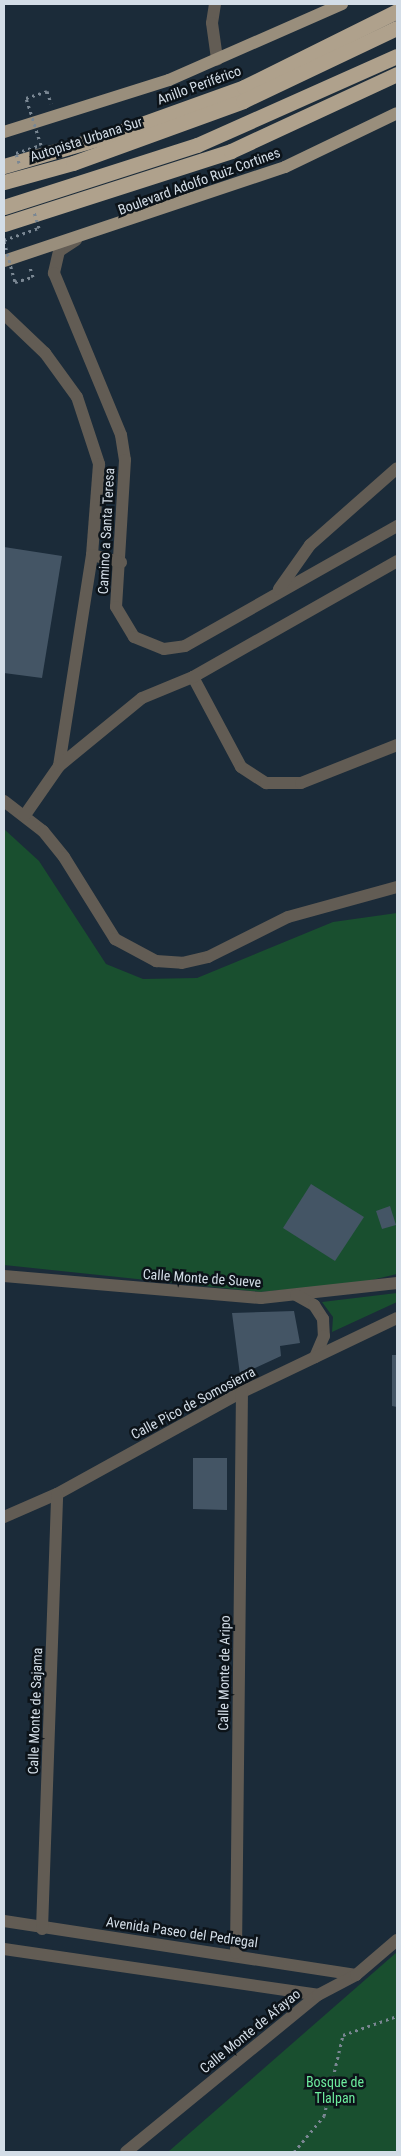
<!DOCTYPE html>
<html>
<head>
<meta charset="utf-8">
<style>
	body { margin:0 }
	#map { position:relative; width:401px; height:2156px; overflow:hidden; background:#1b2b39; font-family:"Roboto Condensed",sans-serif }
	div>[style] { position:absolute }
	.green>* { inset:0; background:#194f2f }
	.building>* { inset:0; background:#445565 }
	.path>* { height:3px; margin-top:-1.5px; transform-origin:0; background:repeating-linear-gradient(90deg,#7a8793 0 2.5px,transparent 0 6.5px) }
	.minor>* { height:12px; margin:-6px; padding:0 6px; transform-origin:6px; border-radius:6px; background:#625c54 }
	.major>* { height:12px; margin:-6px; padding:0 6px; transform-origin:6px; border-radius:6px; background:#998e7c }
	.highway>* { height:15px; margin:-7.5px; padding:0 7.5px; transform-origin:7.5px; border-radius:7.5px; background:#afa18c }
	.path-bridge>* { height:3px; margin-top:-1.5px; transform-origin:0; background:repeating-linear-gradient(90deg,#7a8793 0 2.5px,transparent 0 6.5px) }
	.highway-bridge>* { height:15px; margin:-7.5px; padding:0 7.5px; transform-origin:7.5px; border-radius:7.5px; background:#afa18c }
	span { translate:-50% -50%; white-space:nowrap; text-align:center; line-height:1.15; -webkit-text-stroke:5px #0c1319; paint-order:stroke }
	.street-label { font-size:14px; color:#d3dde7 }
	.park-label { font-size:14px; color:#6ceb9d }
	.frame { position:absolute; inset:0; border:5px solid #d3dde7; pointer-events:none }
</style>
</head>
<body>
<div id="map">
	<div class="green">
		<div style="clip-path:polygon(4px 829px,39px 861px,106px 964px,143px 979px,197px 978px,333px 922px,397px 913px,397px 1274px,359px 1283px,260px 1292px,4px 1265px)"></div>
		<div style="clip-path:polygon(397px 1293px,397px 1302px,332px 1332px,333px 1317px,322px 1302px)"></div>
		<div style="clip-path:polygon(397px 1952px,397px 2152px,168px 2152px)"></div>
	</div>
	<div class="building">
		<div style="clip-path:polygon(4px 547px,62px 556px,42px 678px,4px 673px)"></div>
		<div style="clip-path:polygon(311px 1184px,364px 1217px,335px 1261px,283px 1228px)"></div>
		<div style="clip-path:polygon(390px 1206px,396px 1225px,382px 1229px,376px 1211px)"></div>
		<div style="clip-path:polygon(294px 1311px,300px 1343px,280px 1346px,281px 1356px,240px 1375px,232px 1313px)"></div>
		<div style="clip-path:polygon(392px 1355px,397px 1355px,397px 1407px,392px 1406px)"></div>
		<div style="clip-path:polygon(193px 1458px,227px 1458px,227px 1510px,193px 1509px)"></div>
	</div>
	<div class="path">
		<div style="left:26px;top:98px;width:22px;rotate:-18deg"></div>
		<div style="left:47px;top:91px;width:13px;rotate:72deg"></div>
		<div style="left:15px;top:282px;width:19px;rotate:-16deg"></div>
		<div style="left:33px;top:277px;width:10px;rotate:-107deg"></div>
		<div style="left:294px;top:2152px;width:47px;rotate:-50.2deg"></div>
		<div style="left:324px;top:2116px;width:83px;rotate:-76.8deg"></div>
		<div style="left:343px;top:2035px;width:57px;rotate:-19.4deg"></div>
	</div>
	<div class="minor">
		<div style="left:215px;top:4px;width:19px;rotate:99deg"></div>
		<div style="left:212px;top:23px;width:37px;rotate:82deg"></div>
		<div style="left:76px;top:240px;width:20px;rotate:147deg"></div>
		<div style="left:59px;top:251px;width:23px;rotate:103deg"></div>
		<div style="left:54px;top:273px;width:175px;rotate:67.5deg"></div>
		<div style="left:121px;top:435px;width:25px;rotate:81deg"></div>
		<div style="left:125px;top:460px;width:147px;rotate:93.5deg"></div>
		<div style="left:116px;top:607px;width:35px;rotate:59deg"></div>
		<div style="left:134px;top:637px;width:32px;rotate:22deg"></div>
		<div style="left:164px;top:649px;width:21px;rotate:-8deg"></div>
		<div style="left:185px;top:646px;width:244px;rotate:-29.5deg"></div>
		<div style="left:4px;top:314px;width:57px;rotate:43.6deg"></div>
		<div style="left:45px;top:353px;width:54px;rotate:54deg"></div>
		<div style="left:77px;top:397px;width:71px;rotate:71.8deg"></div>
		<div style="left:99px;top:464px;width:91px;rotate:94.4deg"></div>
		<div style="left:92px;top:555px;width:214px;rotate:98.9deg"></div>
		<div style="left:92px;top:555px;width:30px;rotate:14deg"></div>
		<div style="left:279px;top:589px;width:54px;rotate:-54.8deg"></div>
		<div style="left:310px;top:545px;width:116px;rotate:-41.5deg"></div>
		<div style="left:193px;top:677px;width:102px;rotate:61.9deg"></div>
		<div style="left:241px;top:767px;width:30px;rotate:33deg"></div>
		<div style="left:266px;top:783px;width:35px"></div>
		<div style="left:301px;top:783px;width:103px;rotate:-21.6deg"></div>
		<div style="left:4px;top:801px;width:49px;rotate:37.6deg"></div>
		<div style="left:43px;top:831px;width:33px;rotate:51deg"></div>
		<div style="left:64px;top:857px;width:97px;rotate:58.1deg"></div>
		<div style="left:115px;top:939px;width:47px;rotate:28.2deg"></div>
		<div style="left:156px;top:961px;width:26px;rotate:4deg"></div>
		<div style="left:182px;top:963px;width:27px;rotate:-13deg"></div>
		<div style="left:208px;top:957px;width:89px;rotate:-26.6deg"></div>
		<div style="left:288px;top:917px;width:113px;rotate:-15.4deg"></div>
		<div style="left:25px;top:815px;width:60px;rotate:-55.2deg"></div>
		<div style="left:59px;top:766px;width:107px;rotate:-39.3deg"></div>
		<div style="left:142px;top:698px;width:55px;rotate:-22.4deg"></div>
		<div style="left:193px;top:677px;width:235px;rotate:-29.6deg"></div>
		<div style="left:4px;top:1276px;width:258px;rotate:4.9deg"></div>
		<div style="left:261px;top:1298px;width:137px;rotate:-6.3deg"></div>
		<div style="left:296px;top:1295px;width:21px;rotate:29deg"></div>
		<div style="left:314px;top:1305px;width:17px;rotate:57deg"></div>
		<div style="left:323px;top:1319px;width:17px;rotate:87deg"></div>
		<div style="left:324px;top:1336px;width:23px;rotate:113deg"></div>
		<div style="left:4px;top:1517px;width:58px;rotate:-23.5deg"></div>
		<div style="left:57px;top:1494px;width:211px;rotate:-28.9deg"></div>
		<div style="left:242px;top:1392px;width:172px;rotate:-25.5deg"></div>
		<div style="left:4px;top:1921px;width:356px;rotate:8.7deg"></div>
		<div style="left:42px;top:1929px;width:435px;rotate:-88deg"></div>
		<div style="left:4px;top:1949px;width:317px;rotate:8.3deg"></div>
		<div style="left:236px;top:1953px;width:561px;rotate:-89.39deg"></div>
		<div style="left:126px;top:2152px;width:248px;rotate:-39.3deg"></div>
		<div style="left:318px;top:1995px;width:43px;rotate:-27.8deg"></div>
		<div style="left:356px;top:1975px;width:54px;rotate:-40.5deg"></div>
	</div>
	<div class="major">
		<div style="left:4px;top:132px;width:173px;rotate:-17.5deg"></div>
		<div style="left:169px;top:80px;width:189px;rotate:-23.7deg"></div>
		<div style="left:4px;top:261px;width:296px;rotate:-18.5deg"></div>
		<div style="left:285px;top:167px;width:124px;rotate:-25.7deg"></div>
	</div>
	<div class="highway">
		<div style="left:4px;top:166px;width:111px;rotate:-16.2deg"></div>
		<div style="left:111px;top:135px;width:141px;rotate:-19.8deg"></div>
		<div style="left:244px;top:87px;width:171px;rotate:-26.4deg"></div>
		<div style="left:4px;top:224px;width:238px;rotate:-17.8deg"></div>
		<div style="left:231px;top:151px;width:183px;rotate:-24.9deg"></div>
	</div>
	<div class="path-bridge">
		<div style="left:19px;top:163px;width:10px;rotate:-107deg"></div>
		<div style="left:16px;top:153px;width:26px;rotate:-18deg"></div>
		<div style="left:41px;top:145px;width:49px;rotate:-107.7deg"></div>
		<div style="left:4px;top:240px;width:37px;rotate:-19deg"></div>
		<div style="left:39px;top:228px;width:17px;rotate:-107deg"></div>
		<div style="left:4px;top:241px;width:42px;rotate:75deg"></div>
	</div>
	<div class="highway-bridge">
		<div style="left:4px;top:182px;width:72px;rotate:-15.4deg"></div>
		<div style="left:73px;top:163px;width:181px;rotate:-20deg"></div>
		<div style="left:243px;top:101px;width:170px;rotate:-25.4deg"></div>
		<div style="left:4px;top:207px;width:203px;rotate:-17.8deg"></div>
		<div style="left:197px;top:145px;width:219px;rotate:-24deg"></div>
	</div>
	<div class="street-label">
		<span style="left:199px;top:85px;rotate:-20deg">Anillo Periférico</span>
		<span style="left:86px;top:139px;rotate:-18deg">Autopista Urbana Sur</span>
		<span style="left:199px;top:181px;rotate:-20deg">Boulevard Adolfo Ruiz Cortines</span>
		<span style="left:106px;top:531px;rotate:-87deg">Camino a Santa Teresa</span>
		<span style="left:202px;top:1278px;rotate:4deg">Calle Monte de Sueve</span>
		<span style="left:193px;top:1403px;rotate:-28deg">Calle Pico de Somosierra</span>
		<span style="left:224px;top:1673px;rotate:-89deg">Calle Monte de Aripo</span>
		<span style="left:35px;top:1711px;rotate:-88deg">Calle Monte de Sajama</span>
		<span style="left:182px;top:1932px;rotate:8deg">Avenida Paseo del Pedregal</span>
		<span style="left:250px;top:2031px;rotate:-39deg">Calle Monte de Afayao</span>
	</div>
	<div class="park-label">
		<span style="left:335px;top:2090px">Bosque de<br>Tlalpan</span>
	</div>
	<div class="frame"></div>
</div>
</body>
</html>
